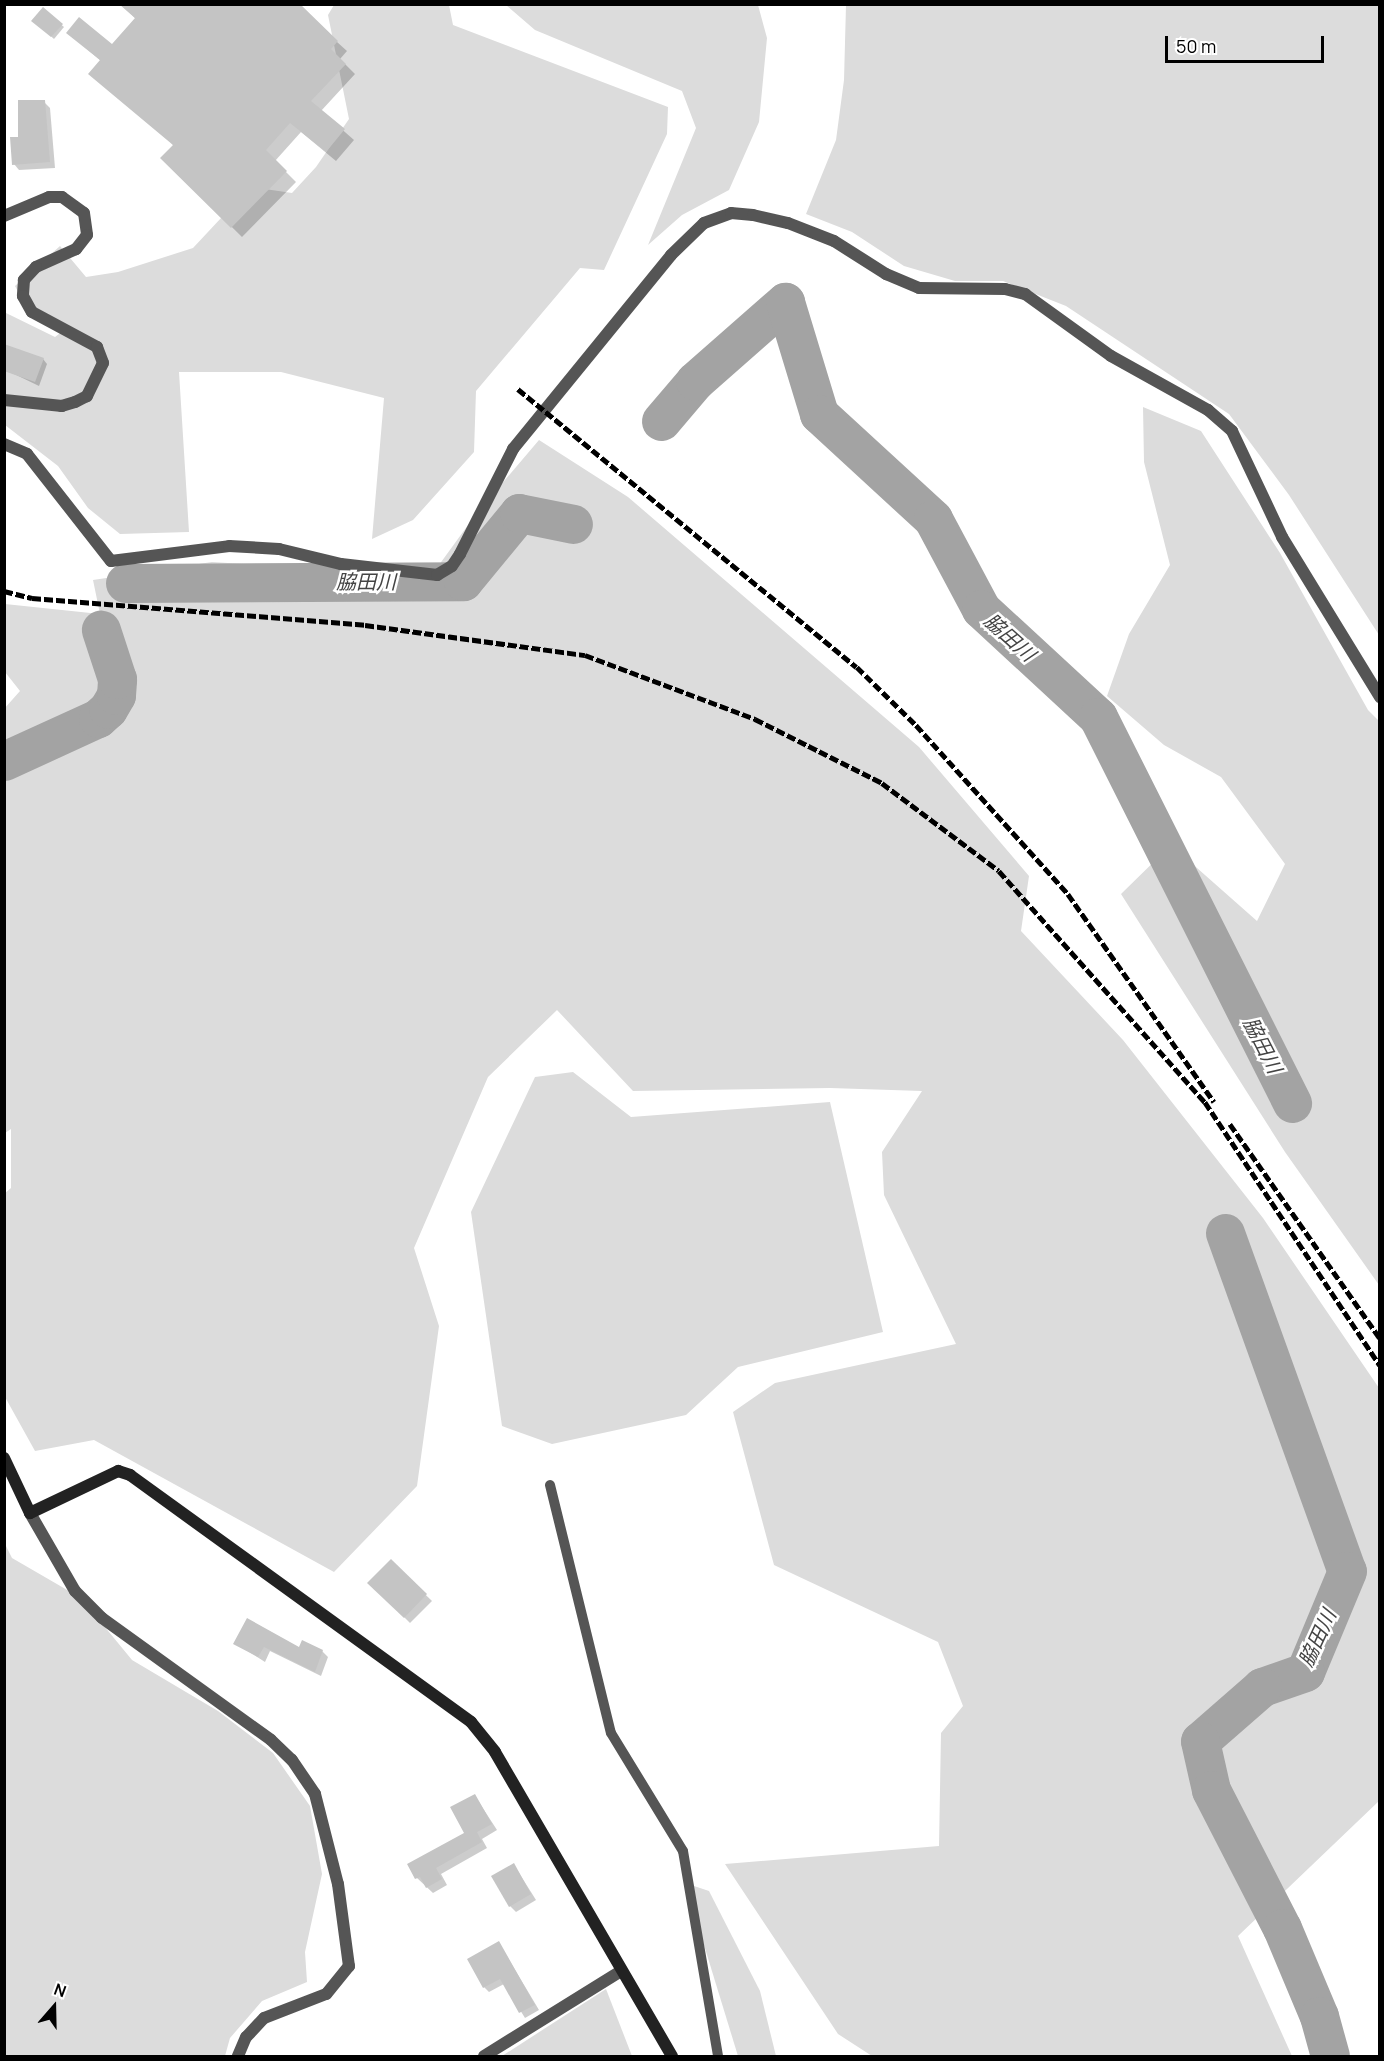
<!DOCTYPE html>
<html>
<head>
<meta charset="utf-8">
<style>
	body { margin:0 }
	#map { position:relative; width:1384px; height:2061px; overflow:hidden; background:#fff; font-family:Manrope,"Noto Sans JP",sans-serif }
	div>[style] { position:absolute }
	.green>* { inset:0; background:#dcdcdc }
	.shadow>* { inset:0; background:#0003 }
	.river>* { height:39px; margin:-19.5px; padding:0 19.5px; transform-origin:19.5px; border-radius:19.5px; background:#a3a3a3 }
	.building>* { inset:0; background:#c4c4c4 }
	.lane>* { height:10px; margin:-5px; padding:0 5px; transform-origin:5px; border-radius:5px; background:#555 }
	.street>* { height:12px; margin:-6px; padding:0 6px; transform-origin:6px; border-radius:6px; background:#555 }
	.secondary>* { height:12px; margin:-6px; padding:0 6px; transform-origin:6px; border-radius:6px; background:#222 }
	.rail>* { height:4.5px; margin-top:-2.25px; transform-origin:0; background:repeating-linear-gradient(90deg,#000 0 9px,transparent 0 12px) }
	span { translate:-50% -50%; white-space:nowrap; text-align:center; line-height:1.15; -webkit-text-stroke:5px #fff; paint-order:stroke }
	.water-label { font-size:20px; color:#444; font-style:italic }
	.frame { position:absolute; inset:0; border:6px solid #000; pointer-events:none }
	.north { position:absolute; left:24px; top:1977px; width:60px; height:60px; -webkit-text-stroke:4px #fff; paint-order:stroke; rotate:20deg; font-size:16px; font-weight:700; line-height:24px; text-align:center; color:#000 }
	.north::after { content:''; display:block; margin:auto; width:21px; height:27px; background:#000; clip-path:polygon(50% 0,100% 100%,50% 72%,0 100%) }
	.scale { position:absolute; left:1165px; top:36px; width:159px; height:27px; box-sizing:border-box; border:3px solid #000; border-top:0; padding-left:8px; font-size:18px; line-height:21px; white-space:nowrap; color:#000; -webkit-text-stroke:4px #fff; paint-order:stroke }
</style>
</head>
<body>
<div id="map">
	<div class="green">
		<div style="clip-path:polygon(334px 5px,449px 5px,453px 25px,668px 107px,667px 134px,604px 270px,580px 268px,476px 391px,474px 452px,413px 520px,372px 539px,384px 398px,281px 372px,179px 372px,189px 532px,120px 534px,88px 508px,58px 466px,5px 425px,4px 312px,55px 337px,68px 327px,24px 303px,15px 286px,60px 246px,86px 277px,118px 272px,193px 248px,250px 187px,292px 193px,316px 167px,349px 119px,328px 15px)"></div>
		<div style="clip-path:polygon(506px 5px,758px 5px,767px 38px,759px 122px,729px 190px,682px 215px,648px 245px,696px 128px,682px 91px,535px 30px)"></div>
		<div style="clip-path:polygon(846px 5px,1379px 5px,1379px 635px,1289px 495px,1229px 414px,1066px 306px,1003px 281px,955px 281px,904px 266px,852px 232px,806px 214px,836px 140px,844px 80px)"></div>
		<div style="clip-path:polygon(1143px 407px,1201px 431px,1280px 553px,1368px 710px,1379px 721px,1379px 1285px,1285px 1152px,1121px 894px,1171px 845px,1257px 921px,1285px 864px,1221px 777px,1164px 745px,1107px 696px,1129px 634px,1170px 565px,1144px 462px)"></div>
		<div style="clip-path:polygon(539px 440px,628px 497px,919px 747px,1029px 876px,1021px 931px,1123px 1040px,1263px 1218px,1379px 1388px,1379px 1801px,1238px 1936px,1292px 2056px,872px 2056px,838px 2034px,725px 1864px,939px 1846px,941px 1733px,963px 1706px,938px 1642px,774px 1565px,733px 1412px,775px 1383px,956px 1344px,884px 1195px,882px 1152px,922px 1091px,830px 1088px,633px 1091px,557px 1010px,488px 1077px,414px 1248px,439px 1326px,417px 1486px,334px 1572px,94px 1440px,35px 1451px,5px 1397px,4px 1194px,11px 1188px,11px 1129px,5px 1133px,4px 709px,20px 691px,5px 672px,5px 604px,100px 614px,93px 580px,212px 562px,431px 576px,476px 514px)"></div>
		<div style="clip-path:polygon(573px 1072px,631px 1117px,830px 1102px,883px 1332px,738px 1367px,686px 1415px,552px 1444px,502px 1426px,471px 1212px,535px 1077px)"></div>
		<div style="clip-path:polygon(4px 1542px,12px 1558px,81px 1598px,132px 1660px,218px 1711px,273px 1753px,310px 1806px,322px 1874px,305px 1952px,307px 1982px,262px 2001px,230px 2038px,225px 2056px,5px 2056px)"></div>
		<div style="clip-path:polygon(685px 1883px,709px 1891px,760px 1991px,776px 2056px,738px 2056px)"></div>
		<div style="clip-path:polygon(606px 1989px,632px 2056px,502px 2056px)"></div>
	</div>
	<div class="shadow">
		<div style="clip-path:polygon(120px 4px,337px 42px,347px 51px,340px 59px,355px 74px,321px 111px,354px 140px,336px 161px,301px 132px,275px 161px,296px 182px,242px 237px,162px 158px,174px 146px,101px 61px,68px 33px,113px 47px,136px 19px)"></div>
		<div style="clip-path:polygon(43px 9px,64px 27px,54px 39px,33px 20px)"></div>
		<div style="clip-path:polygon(44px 102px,50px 108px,55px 168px,19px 170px,14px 164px)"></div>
		<div style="clip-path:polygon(43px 359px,47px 364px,39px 386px,6px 370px)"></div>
		<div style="clip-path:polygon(391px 1561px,432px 1601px,410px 1623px,370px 1583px)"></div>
		<div style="clip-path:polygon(235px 1643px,322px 1651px,328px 1657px,321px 1676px,270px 1651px,265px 1662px)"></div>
		<div style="clip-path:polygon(475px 1796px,497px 1830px,482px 1839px,487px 1848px,441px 1874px,447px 1885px,433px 1893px,417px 1878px,409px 1864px,466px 1833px)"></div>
		<div style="clip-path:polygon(514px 1865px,536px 1900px,516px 1912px,510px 1906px)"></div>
		<div style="clip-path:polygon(499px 1943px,539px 2010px,525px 2018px,504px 1984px,489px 1992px,484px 1987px)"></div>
	</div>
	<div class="river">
		<div style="left:661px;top:421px;width:52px;rotate:-49.6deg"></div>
		<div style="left:695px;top:381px;width:120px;rotate:-41.3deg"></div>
		<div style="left:785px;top:302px;width:117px;rotate:73.1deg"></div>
		<div style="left:819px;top:414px;width:155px;rotate:42.6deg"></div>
		<div style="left:933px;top:519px;width:102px;rotate:61.9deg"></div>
		<div style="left:981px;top:609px;width:159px;rotate:42.7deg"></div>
		<div style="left:1098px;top:717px;width:432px;rotate:63.3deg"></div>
		<div style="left:125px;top:583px;width:338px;rotate:-0.3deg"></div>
		<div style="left:463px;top:581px;width:88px;rotate:-50.5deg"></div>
		<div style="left:519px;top:513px;width:55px;rotate:11.5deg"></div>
		<div style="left:4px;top:761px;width:103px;rotate:-24.6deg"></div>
		<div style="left:98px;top:718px;width:13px;rotate:-42deg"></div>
		<div style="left:108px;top:709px;width:16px;rotate:-60deg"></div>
		<div style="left:116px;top:695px;width:16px;rotate:-86deg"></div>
		<div style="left:117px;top:679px;width:52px;rotate:-108.1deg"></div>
		<div style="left:1225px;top:1233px;width:359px;rotate:70.2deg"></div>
		<div style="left:1347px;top:1571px;width:109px;rotate:112.6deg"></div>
		<div style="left:1305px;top:1672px;width:46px;rotate:160.8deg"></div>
		<div style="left:1262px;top:1687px;width:82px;rotate:138.9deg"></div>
		<div style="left:1200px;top:1741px;width:50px;rotate:77.3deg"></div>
		<div style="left:1211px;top:1790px;width:155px;rotate:62.8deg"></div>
		<div style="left:1282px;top:1928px;width:95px;rotate:67.2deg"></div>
		<div style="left:1319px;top:2016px;width:41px;rotate:74.6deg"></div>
	</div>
	<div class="building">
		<div style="clip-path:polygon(119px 4px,300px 4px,338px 41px,331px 49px,346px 64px,311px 101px,345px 129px,326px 152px,290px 123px,266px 150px,287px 171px,231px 228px,160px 158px,173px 145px,88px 74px,100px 60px,66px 33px,79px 17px,112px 44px,135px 18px)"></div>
		<div style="clip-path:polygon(43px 7px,63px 24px,51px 37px,31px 21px)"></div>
		<div style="clip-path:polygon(18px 100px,45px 100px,50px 162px,12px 165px,10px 137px,18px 137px)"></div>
		<div style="clip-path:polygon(4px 344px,44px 358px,35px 382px,4px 371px)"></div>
		<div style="clip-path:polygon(391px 1559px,427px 1594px,404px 1618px,367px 1583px)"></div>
		<div style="clip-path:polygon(247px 1618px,299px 1647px,302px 1640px,323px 1650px,315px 1672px,264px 1647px,258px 1657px,233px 1644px)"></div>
		<div style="clip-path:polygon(475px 1794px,492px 1824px,477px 1832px,482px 1842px,436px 1868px,442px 1879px,426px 1888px,420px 1877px,415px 1879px,407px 1864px,464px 1833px,450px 1807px)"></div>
		<div style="clip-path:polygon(514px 1863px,531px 1894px,509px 1907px,491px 1876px)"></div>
		<div style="clip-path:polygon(499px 1941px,535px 2005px,519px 2013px,500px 1979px,483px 1988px,467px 1959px)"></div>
	</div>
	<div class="lane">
		<div style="left:550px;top:1485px;width:255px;rotate:76.2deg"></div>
		<div style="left:611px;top:1733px;width:138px;rotate:58.6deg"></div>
		<div style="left:683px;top:1851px;width:208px;rotate:80.3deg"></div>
	</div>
	<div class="street">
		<div style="left:4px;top:216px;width:49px;rotate:-22.9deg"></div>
		<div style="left:49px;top:197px;width:13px"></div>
		<div style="left:62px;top:197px;width:27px;rotate:36deg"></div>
		<div style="left:84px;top:213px;width:22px;rotate:82deg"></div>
		<div style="left:87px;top:235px;width:18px;rotate:128deg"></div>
		<div style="left:76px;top:249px;width:44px;rotate:155.8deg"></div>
		<div style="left:36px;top:267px;width:18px;rotate:133deg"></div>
		<div style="left:24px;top:280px;width:16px;rotate:94deg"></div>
		<div style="left:23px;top:296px;width:18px;rotate:61deg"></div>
		<div style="left:32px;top:312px;width:74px;rotate:28.3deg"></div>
		<div style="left:97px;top:347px;width:17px;rotate:69deg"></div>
		<div style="left:103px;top:363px;width:37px;rotate:116deg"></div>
		<div style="left:87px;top:396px;width:13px;rotate:153deg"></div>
		<div style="left:75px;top:402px;width:14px;rotate:163deg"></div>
		<div style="left:62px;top:406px;width:58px;rotate:-174.1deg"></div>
		<div style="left:4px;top:444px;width:25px;rotate:23deg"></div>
		<div style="left:27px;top:454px;width:136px;rotate:51.9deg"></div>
		<div style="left:111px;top:561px;width:119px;rotate:-7.2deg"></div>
		<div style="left:229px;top:546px;width:50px;rotate:3.4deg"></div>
		<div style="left:279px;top:549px;width:64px;rotate:13.6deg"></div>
		<div style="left:341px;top:564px;width:97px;rotate:6.5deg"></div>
		<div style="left:437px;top:575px;width:17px;rotate:-31deg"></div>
		<div style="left:452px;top:566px;width:14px;rotate:-56deg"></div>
		<div style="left:460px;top:554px;width:118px;rotate:-63.2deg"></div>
		<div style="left:513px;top:449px;width:250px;rotate:-50.8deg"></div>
		<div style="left:671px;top:255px;width:46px;rotate:-44.1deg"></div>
		<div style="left:704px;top:223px;width:29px;rotate:-20deg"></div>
		<div style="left:731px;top:213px;width:22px;rotate:5deg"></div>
		<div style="left:753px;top:215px;width:36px;rotate:13deg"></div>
		<div style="left:788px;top:223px;width:49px;rotate:21.4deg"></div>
		<div style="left:834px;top:241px;width:62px;rotate:32.4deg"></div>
		<div style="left:886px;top:274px;width:36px;rotate:23deg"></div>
		<div style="left:919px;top:288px;width:86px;rotate:0.7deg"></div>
		<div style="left:1005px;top:289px;width:21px;rotate:14deg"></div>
		<div style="left:1025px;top:294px;width:106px;rotate:35.8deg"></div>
		<div style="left:1111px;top:356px;width:111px;rotate:29.1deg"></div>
		<div style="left:1208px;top:410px;width:32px;rotate:41deg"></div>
		<div style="left:1232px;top:431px;width:117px;rotate:64.7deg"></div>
		<div style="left:1282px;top:537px;width:188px;rotate:58.5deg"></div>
		<div style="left:30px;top:1513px;width:90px;rotate:60deg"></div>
		<div style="left:75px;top:1591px;width:38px;rotate:45deg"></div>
		<div style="left:102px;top:1618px;width:208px;rotate:35.8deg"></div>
		<div style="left:271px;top:1740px;width:29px;rotate:44deg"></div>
		<div style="left:292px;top:1760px;width:41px;rotate:55.9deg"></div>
		<div style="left:315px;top:1794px;width:93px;rotate:75.7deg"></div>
		<div style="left:338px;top:1884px;width:83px;rotate:82.4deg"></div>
		<div style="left:349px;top:1966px;width:36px;rotate:129deg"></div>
		<div style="left:326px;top:1994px;width:66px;rotate:158.8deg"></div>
		<div style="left:264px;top:2018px;width:26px;rotate:133deg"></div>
		<div style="left:246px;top:2037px;width:21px;rotate:113deg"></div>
		<div style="left:484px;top:2056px;width:161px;rotate:-31.8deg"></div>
	</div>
	<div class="secondary">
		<div style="left:4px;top:1458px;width:61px;rotate:64.7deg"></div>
		<div style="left:30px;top:1513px;width:98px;rotate:-25.5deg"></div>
		<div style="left:118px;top:1471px;width:13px;rotate:18deg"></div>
		<div style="left:130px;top:1475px;width:421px;rotate:35.9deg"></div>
		<div style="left:471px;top:1722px;width:38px;rotate:51deg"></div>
		<div style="left:495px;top:1752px;width:352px;rotate:59.8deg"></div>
	</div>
	<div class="rail">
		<div style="left:518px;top:389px;width:438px;rotate:39.4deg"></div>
		<div style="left:857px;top:667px;width:83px;rotate:44.5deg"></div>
		<div style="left:916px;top:725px;width:227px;rotate:48deg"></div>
		<div style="left:1068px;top:894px;width:254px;rotate:54.9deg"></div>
		<div style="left:4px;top:591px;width:29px;rotate:14deg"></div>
		<div style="left:32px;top:598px;width:334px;rotate:4.6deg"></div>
		<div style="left:365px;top:625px;width:222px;rotate:7.8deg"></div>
		<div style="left:585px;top:655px;width:182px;rotate:20.6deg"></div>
		<div style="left:755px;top:719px;width:142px;rotate:26.7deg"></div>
		<div style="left:882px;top:783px;width:146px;rotate:36.9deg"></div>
		<div style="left:999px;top:871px;width:310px;rotate:48.3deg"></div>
		<div style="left:1205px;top:1102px;width:316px;rotate:56.4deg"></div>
		<div style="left:1230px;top:1124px;width:261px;rotate:55deg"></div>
	</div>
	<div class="water-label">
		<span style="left:366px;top:581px">脇田川</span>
		<span style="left:1010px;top:637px;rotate:42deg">脇田川</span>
		<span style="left:1263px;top:1045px;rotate:63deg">脇田川</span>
		<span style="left:1317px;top:1638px;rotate:-65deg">脇田川</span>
	</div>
	<div class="frame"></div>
	<div class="north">N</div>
	<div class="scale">50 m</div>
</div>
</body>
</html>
